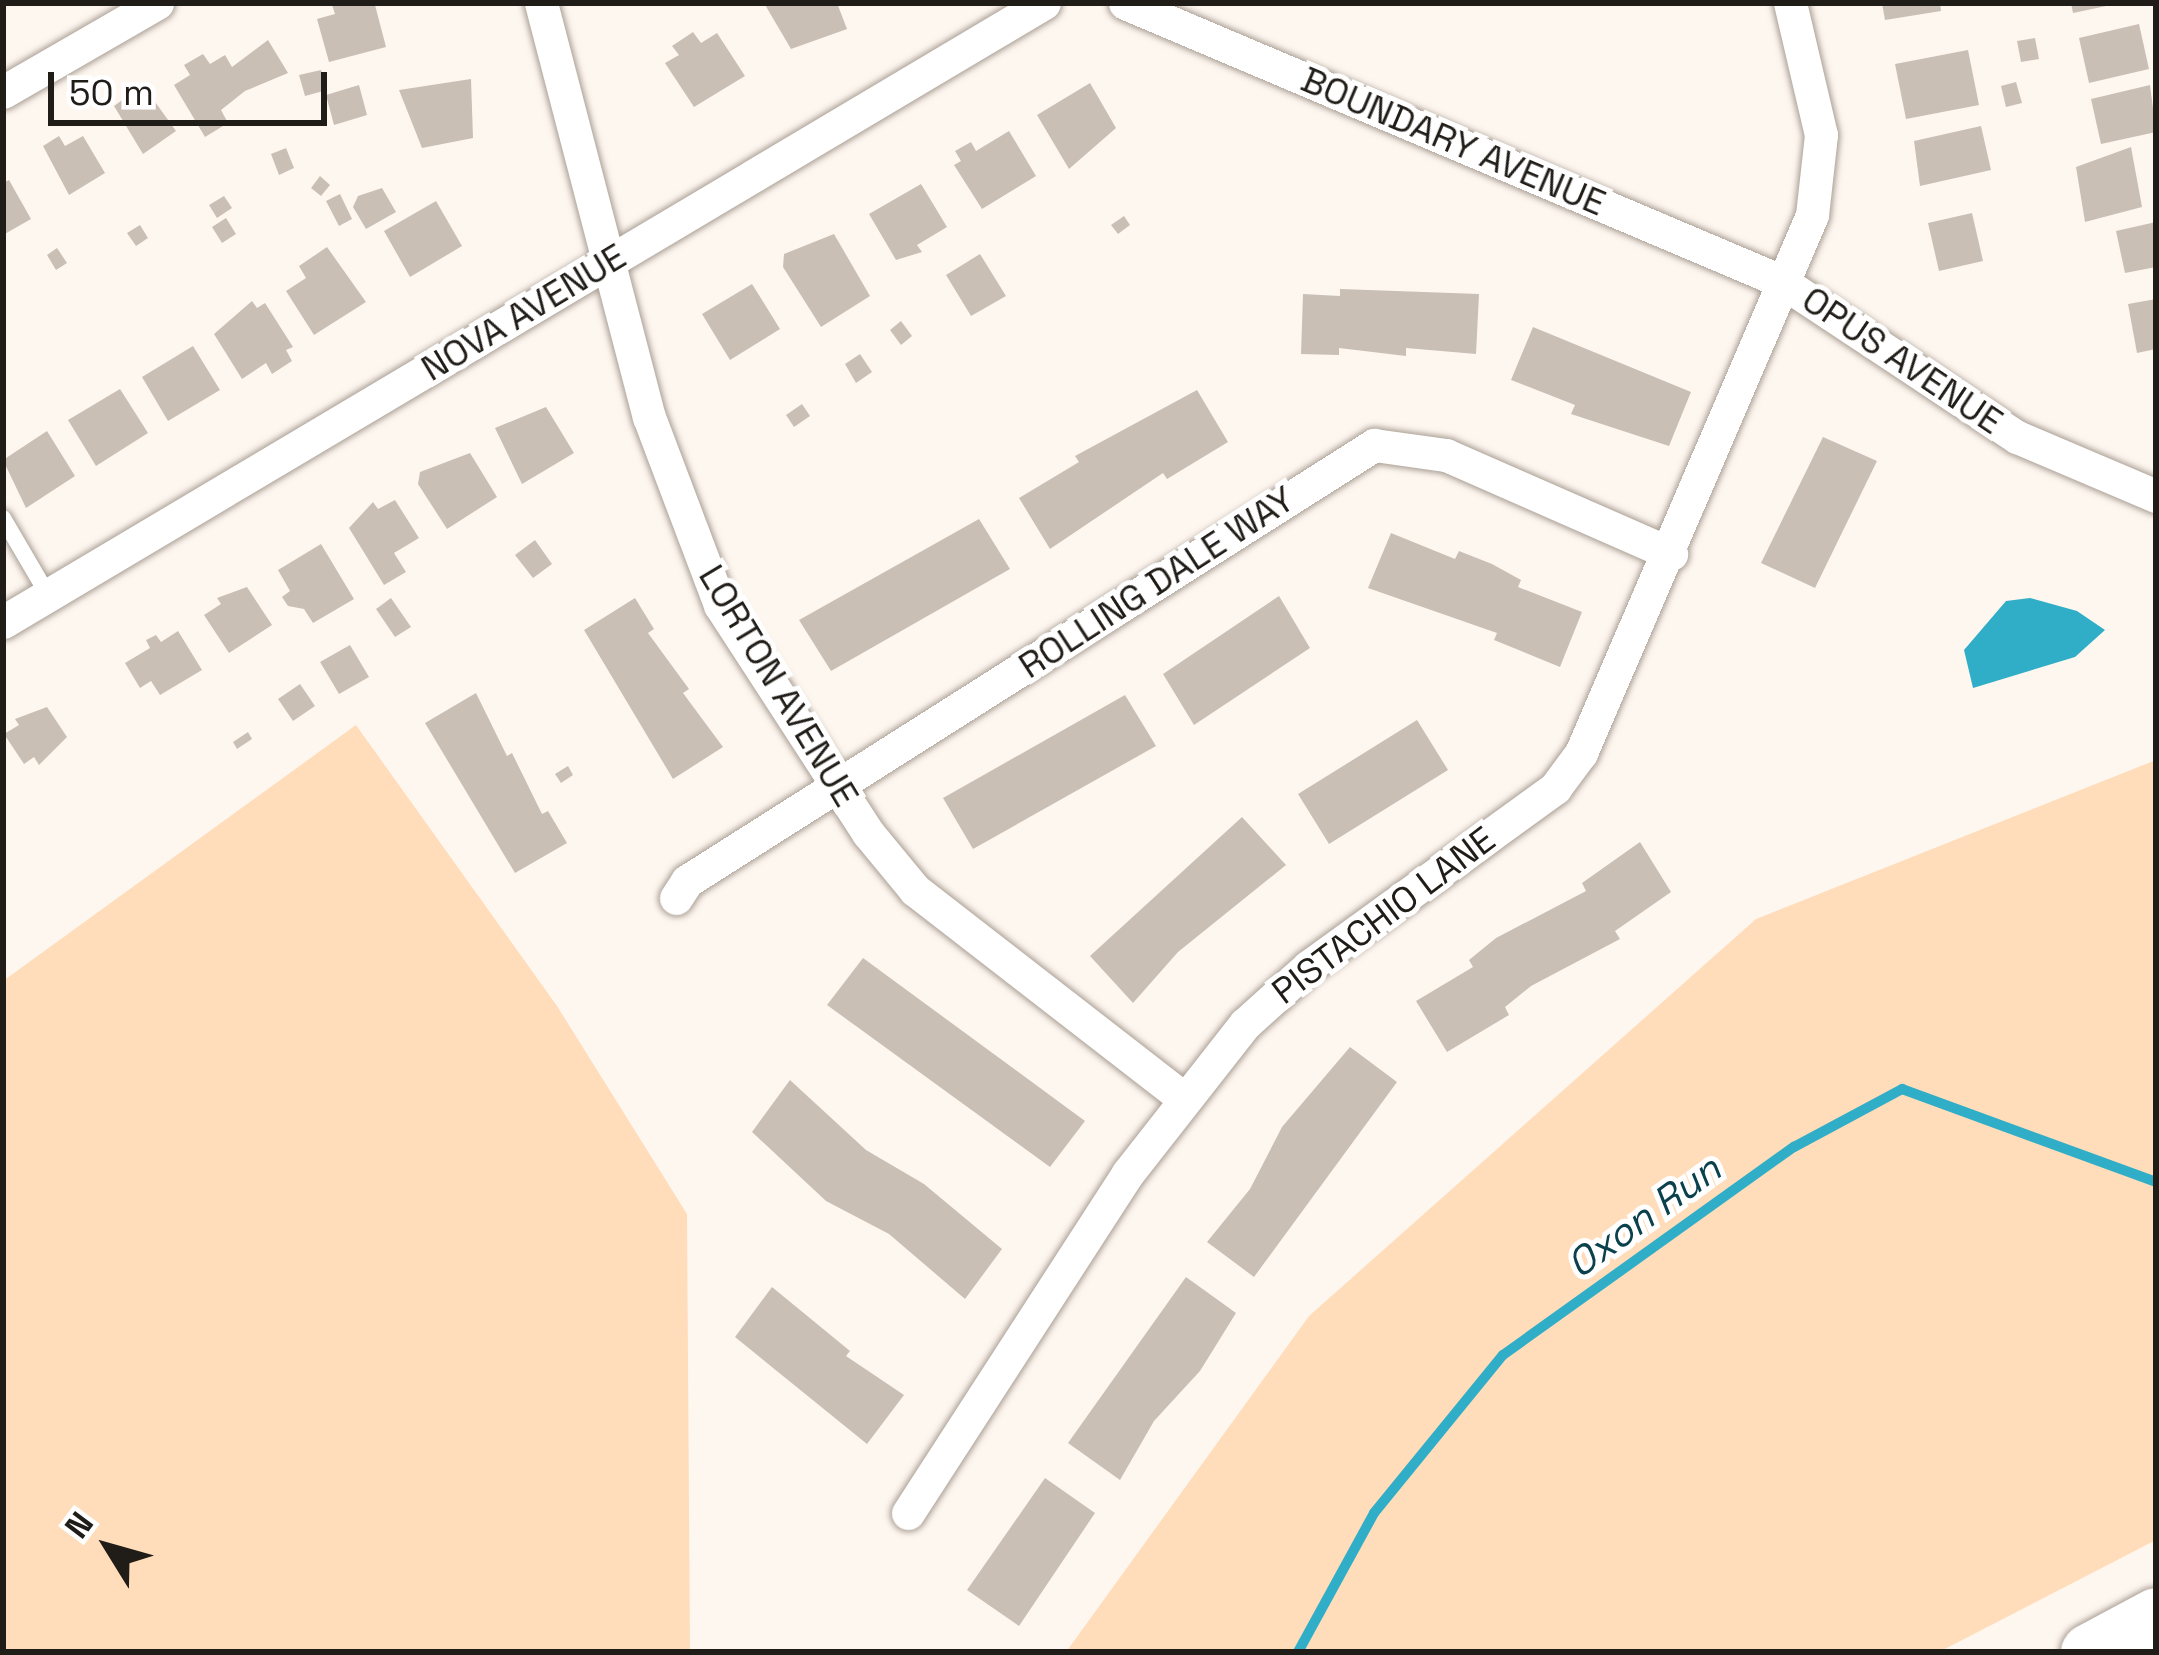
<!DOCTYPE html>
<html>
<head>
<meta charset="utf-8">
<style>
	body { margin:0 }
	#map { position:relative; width:2159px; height:1655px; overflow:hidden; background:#fef7f0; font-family:"Space Grotesk",sans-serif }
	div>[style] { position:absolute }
	.green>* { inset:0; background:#ffddba }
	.water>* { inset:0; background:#31aec7 }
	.stream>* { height:10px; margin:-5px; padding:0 5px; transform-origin:5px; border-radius:5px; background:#31aec7 }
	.building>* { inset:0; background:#cabfb5 }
	.roads { filter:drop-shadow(0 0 3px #aa9f95) drop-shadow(0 0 3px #aa9f95) }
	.lane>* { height:16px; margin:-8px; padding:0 8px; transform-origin:8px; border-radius:8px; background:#fff }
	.street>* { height:33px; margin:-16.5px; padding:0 16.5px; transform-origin:16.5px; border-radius:16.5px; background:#fff }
	.highway>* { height:57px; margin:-28.5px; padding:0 28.5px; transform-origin:28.5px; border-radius:28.5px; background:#fff }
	span { translate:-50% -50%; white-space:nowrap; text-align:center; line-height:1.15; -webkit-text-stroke:10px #fff; paint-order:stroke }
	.street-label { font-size:36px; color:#201c18 }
	.water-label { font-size:39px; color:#0b414c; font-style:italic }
	.frame { position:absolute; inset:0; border:6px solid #201c18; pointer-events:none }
	.north { position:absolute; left:48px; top:1487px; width:120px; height:120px; -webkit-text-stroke:9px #fff; paint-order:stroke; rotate:307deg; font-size:33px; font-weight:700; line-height:48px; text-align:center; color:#201c18 }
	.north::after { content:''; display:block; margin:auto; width:42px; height:54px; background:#201c18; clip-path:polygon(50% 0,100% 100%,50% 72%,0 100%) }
	.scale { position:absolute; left:48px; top:72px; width:279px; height:54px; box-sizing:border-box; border:6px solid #201c18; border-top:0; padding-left:15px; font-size:36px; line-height:42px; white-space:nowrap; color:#201c18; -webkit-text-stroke:9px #fff; paint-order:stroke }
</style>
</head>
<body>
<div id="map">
	<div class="green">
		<div style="clip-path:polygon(356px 725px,557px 1006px,687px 1214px,690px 1652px,3px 1652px,3px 981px)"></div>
		<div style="clip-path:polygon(2156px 760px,2156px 1540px,1939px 1652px,1066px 1652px,1309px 1316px,1756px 919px)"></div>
	</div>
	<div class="water">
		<div style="clip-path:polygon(2030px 598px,2077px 611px,2105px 630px,2075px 657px,1973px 688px,1964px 650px,2006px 601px)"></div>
	</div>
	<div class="stream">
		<div style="left:1298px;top:1652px;width:158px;rotate:-61.3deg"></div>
		<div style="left:1374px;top:1513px;width:204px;rotate:-50.8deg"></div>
		<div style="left:1503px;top:1355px;width:358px;rotate:-35.6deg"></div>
		<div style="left:1794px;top:1147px;width:123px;rotate:-28.2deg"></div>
		<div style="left:1902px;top:1089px;width:270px;rotate:20.1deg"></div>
	</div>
	<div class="building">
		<div style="clip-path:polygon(340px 3px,375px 5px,386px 47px,329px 62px,317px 19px,335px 14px,332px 5px)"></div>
		<div style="clip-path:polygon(764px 3px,837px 3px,847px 29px,791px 49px)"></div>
		<div style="clip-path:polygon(1882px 3px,1940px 3px,1941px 11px,1885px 20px)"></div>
		<div style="clip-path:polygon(2071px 3px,2111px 3px,2111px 5px,2073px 13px)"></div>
		<div style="clip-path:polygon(2139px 24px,2149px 69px,2089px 83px,2079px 38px)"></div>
		<div style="clip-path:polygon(693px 32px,701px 43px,717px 33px,745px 76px,694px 107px,665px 63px,679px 55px,672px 46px)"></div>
		<div style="clip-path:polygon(2035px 38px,2039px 59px,2021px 62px,2017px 41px)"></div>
		<div style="clip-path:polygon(268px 40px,288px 73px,245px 91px,221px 110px,228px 123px,205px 137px,174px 85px,190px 75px,184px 65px,203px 54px,210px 64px,225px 55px,232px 67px)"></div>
		<div style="clip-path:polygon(1968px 50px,1979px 105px,1906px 119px,1895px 64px)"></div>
		<div style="clip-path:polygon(321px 70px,327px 90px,305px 96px,299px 75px)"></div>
		<div style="clip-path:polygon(471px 79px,473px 138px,422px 148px,399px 90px)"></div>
		<div style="clip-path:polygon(2016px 82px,2022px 103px,2006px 107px,2001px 86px)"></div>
		<div style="clip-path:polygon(1090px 83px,1116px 128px,1069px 169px,1037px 115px)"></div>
		<div style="clip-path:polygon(143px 85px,176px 131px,143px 154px,114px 106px)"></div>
		<div style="clip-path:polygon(359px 85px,367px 115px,334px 125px,326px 95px)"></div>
		<div style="clip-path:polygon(2150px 85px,2156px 132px,2101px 144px,2091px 99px)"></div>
		<div style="clip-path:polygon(1981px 126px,1991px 170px,1920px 186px,1914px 141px)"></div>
		<div style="clip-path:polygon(1009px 131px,1036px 176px,982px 209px,954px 165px,961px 161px,955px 151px,971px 142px,976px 151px)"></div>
		<div style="clip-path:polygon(59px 136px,65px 146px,83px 136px,105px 173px,69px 195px,43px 146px)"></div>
		<div style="clip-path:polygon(2131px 147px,2142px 207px,2085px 222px,2076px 167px)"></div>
		<div style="clip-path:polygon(286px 148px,294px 168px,279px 175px,271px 154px)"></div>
		<div style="clip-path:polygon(320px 176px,330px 185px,321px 196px,311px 188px)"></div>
		<div style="clip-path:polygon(9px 180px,31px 219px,3px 235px,3px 183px)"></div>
		<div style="clip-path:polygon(921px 184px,947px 227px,917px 245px,922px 252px,896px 260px,869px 214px)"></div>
		<div style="clip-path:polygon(382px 188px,396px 212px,366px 229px,353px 207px,358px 196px)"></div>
		<div style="clip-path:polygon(340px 194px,352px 219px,339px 226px,326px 201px)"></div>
		<div style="clip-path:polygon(224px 196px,232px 208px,217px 218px,209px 205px)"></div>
		<div style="clip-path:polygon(436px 201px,462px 246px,410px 277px,384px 231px)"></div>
		<div style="clip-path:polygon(1972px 213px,1983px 261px,1939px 271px,1928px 223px)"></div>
		<div style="clip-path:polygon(1124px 216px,1130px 225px,1118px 234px,1111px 225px)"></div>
		<div style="clip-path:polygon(226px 218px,236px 234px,222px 243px,212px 227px)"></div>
		<div style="clip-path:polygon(2156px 222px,2156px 267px,2125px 273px,2116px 231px)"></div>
		<div style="clip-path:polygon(140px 225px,148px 238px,136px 246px,127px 233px)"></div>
		<div style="clip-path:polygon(834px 234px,870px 296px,821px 327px,783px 267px,784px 254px)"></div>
		<div style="clip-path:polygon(327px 247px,366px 302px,314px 335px,286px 291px,306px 278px,299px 266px)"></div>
		<div style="clip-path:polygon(57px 248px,67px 263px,56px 270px,47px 255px)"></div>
		<div style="clip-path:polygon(980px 254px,1006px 296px,971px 316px,946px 275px)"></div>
		<div style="clip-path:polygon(752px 284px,780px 329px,730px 360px,702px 314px)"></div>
		<div style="clip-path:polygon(1340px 289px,1479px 294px,1476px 354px,1406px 348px,1406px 356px,1339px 348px,1339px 355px,1301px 354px,1303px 294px,1340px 296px)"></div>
		<div style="clip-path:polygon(2156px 299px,2156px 349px,2137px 353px,2128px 304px)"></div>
		<div style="clip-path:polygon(252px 301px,257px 308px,265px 303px,293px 347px,286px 350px,292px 361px,272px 374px,266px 363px,242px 379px,214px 334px)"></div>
		<div style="clip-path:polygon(901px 321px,912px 336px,901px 345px,890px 330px)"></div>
		<div style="clip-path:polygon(1533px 327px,1691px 392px,1669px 446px,1571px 414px,1575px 405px,1511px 380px)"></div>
		<div style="clip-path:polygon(193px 346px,220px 390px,168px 421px,142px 377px)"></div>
		<div style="clip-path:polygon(860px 354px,872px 372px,856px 383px,845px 364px)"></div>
		<div style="clip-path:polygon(120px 389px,148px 433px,96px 466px,68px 420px)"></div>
		<div style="clip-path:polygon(1197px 390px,1228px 442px,1167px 479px,1163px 473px,1050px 549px,1019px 498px,1079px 462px,1075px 456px)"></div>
		<div style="clip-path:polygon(802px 404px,810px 416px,794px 427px,786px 415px)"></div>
		<div style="clip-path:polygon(546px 407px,574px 453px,522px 484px,495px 428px)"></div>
		<div style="clip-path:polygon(47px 431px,75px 476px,26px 508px,3px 460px)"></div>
		<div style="clip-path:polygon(1823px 437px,1877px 461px,1815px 588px,1761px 563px)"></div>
		<div style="clip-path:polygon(470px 453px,497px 497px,447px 529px,418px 484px,420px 472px)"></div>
		<div style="clip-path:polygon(395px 500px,419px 538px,394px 553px,406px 572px,384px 585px,349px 528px,373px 502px,378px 509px)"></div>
		<div style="clip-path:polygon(979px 519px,1010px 569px,831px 671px,799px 620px)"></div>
		<div style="clip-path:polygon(1391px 533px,1455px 559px,1459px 551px,1492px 564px,1521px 580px,1518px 587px,1582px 612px,1560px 667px,1494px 640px,1497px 633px,1368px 588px)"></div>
		<div style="clip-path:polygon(535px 540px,552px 564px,533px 578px,515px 555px)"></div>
		<div style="clip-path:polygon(321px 544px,354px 599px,313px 623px,304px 609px,288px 606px,282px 597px,290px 591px,278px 570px)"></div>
		<div style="clip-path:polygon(247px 587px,272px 625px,229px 653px,204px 615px,221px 604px,217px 598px)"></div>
		<div style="clip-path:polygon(1279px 596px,1310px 648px,1194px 725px,1163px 674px)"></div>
		<div style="clip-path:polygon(391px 598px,411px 627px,395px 637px,376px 609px)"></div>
		<div style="clip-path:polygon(635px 598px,654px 629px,648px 633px,689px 689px,683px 693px,723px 747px,673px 779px,584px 630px)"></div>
		<div style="clip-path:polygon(178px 631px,202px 670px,160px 695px,151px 681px,140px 688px,125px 663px,150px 648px,146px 640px,156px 635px,161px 642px)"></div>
		<div style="clip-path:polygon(350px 645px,369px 677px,339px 694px,320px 662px)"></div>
		<div style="clip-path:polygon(300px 684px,315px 706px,293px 721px,278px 699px)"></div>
		<div style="clip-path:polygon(476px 693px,507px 756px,512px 753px,542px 814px,548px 811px,567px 843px,515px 873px,425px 723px)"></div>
		<div style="clip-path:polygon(1125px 695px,1156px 746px,973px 849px,943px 798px)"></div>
		<div style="clip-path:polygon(47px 707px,67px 737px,39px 765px,34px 757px,24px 764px,4px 734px,19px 725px,15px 719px)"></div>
		<div style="clip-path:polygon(1417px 720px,1448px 770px,1329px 844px,1298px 794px)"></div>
		<div style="clip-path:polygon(248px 732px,252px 739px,237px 749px,233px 742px)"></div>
		<div style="clip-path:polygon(568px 766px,573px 775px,561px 783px,555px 774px)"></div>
		<div style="clip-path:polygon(1242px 817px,1286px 865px,1178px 952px,1133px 1003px,1090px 956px)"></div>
		<div style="clip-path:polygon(1640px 842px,1671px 892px,1615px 931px,1620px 939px,1531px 986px,1505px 1007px,1509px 1015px,1447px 1052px,1416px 1001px,1473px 967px,1469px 960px,1496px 938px,1586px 891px,1582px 883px)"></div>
		<div style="clip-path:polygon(863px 958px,1085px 1121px,1050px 1167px,827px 1005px)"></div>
		<div style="clip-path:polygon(1350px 1047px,1397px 1082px,1254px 1277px,1207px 1242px,1250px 1189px,1282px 1127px)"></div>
		<div style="clip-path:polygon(790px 1080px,866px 1150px,924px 1184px,1002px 1249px,965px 1299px,889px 1234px,826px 1201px,752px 1132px)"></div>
		<div style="clip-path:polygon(1186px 1277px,1236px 1313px,1200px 1371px,1154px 1421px,1120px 1480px,1068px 1443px)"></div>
		<div style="clip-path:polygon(772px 1287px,850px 1351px,846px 1356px,904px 1395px,867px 1444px,735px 1337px)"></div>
		<div style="clip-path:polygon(1045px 1478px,1095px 1513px,1019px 1626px,967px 1590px)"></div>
	</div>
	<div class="roads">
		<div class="lane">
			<div style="left:3px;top:518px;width:89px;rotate:59.7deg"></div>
		</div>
		<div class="street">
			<div style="left:541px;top:3px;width:428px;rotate:75.4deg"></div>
			<div style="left:649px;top:417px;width:201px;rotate:69.3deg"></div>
			<div style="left:720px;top:605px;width:272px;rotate:57deg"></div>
			<div style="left:868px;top:833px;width:74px;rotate:50.5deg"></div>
			<div style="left:915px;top:890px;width:338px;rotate:37.8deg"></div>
			<div style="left:1125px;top:3px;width:712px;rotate:22.97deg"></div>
			<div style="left:1781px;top:281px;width:283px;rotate:33.5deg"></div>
			<div style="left:2017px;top:437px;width:151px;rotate:23deg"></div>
			<div style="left:3px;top:92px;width:178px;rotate:-30deg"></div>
			<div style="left:3px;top:622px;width:1211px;rotate:-30.74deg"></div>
			<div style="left:676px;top:898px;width:20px;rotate:-57deg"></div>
			<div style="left:687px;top:881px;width:814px;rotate:-32.4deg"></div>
			<div style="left:1374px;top:445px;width:73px;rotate:7.9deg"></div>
			<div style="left:1446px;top:455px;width:246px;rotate:23.7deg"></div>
			<div style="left:908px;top:1513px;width:405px;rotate:-57.1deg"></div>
			<div style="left:1128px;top:1173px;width:189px;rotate:-51.9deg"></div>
			<div style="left:1245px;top:1024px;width:85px;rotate:-42.1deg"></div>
			<div style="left:1308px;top:967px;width:305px;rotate:-35.9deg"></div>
			<div style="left:1555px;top:788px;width:44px;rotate:-53.4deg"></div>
			<div style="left:1581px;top:753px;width:585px;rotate:-66.76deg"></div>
			<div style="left:1812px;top:215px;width:81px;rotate:-83.6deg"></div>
			<div style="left:1821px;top:135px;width:136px;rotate:-103.2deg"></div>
		</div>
		<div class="highway">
			<div style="left:2089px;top:1652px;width:76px;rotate:-28.2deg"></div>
		</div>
	</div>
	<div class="street-label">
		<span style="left:1453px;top:142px;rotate:23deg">BOUNDARY AVENUE</span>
		<span style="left:524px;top:313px;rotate:-31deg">NOVA AVENUE</span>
		<span style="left:1902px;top:361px;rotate:34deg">OPUS AVENUE</span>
		<span style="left:1157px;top:583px;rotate:-33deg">ROLLING DALE WAY</span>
		<span style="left:778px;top:686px;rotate:59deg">LORTON AVENUE</span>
		<span style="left:1384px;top:916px;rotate:-37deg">PISTACHIO LANE</span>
	</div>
	<div class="water-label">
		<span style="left:1644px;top:1217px;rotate:-36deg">Oxon Run</span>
	</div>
	<div class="frame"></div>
	<div class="north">N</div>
	<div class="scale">50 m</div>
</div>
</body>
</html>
